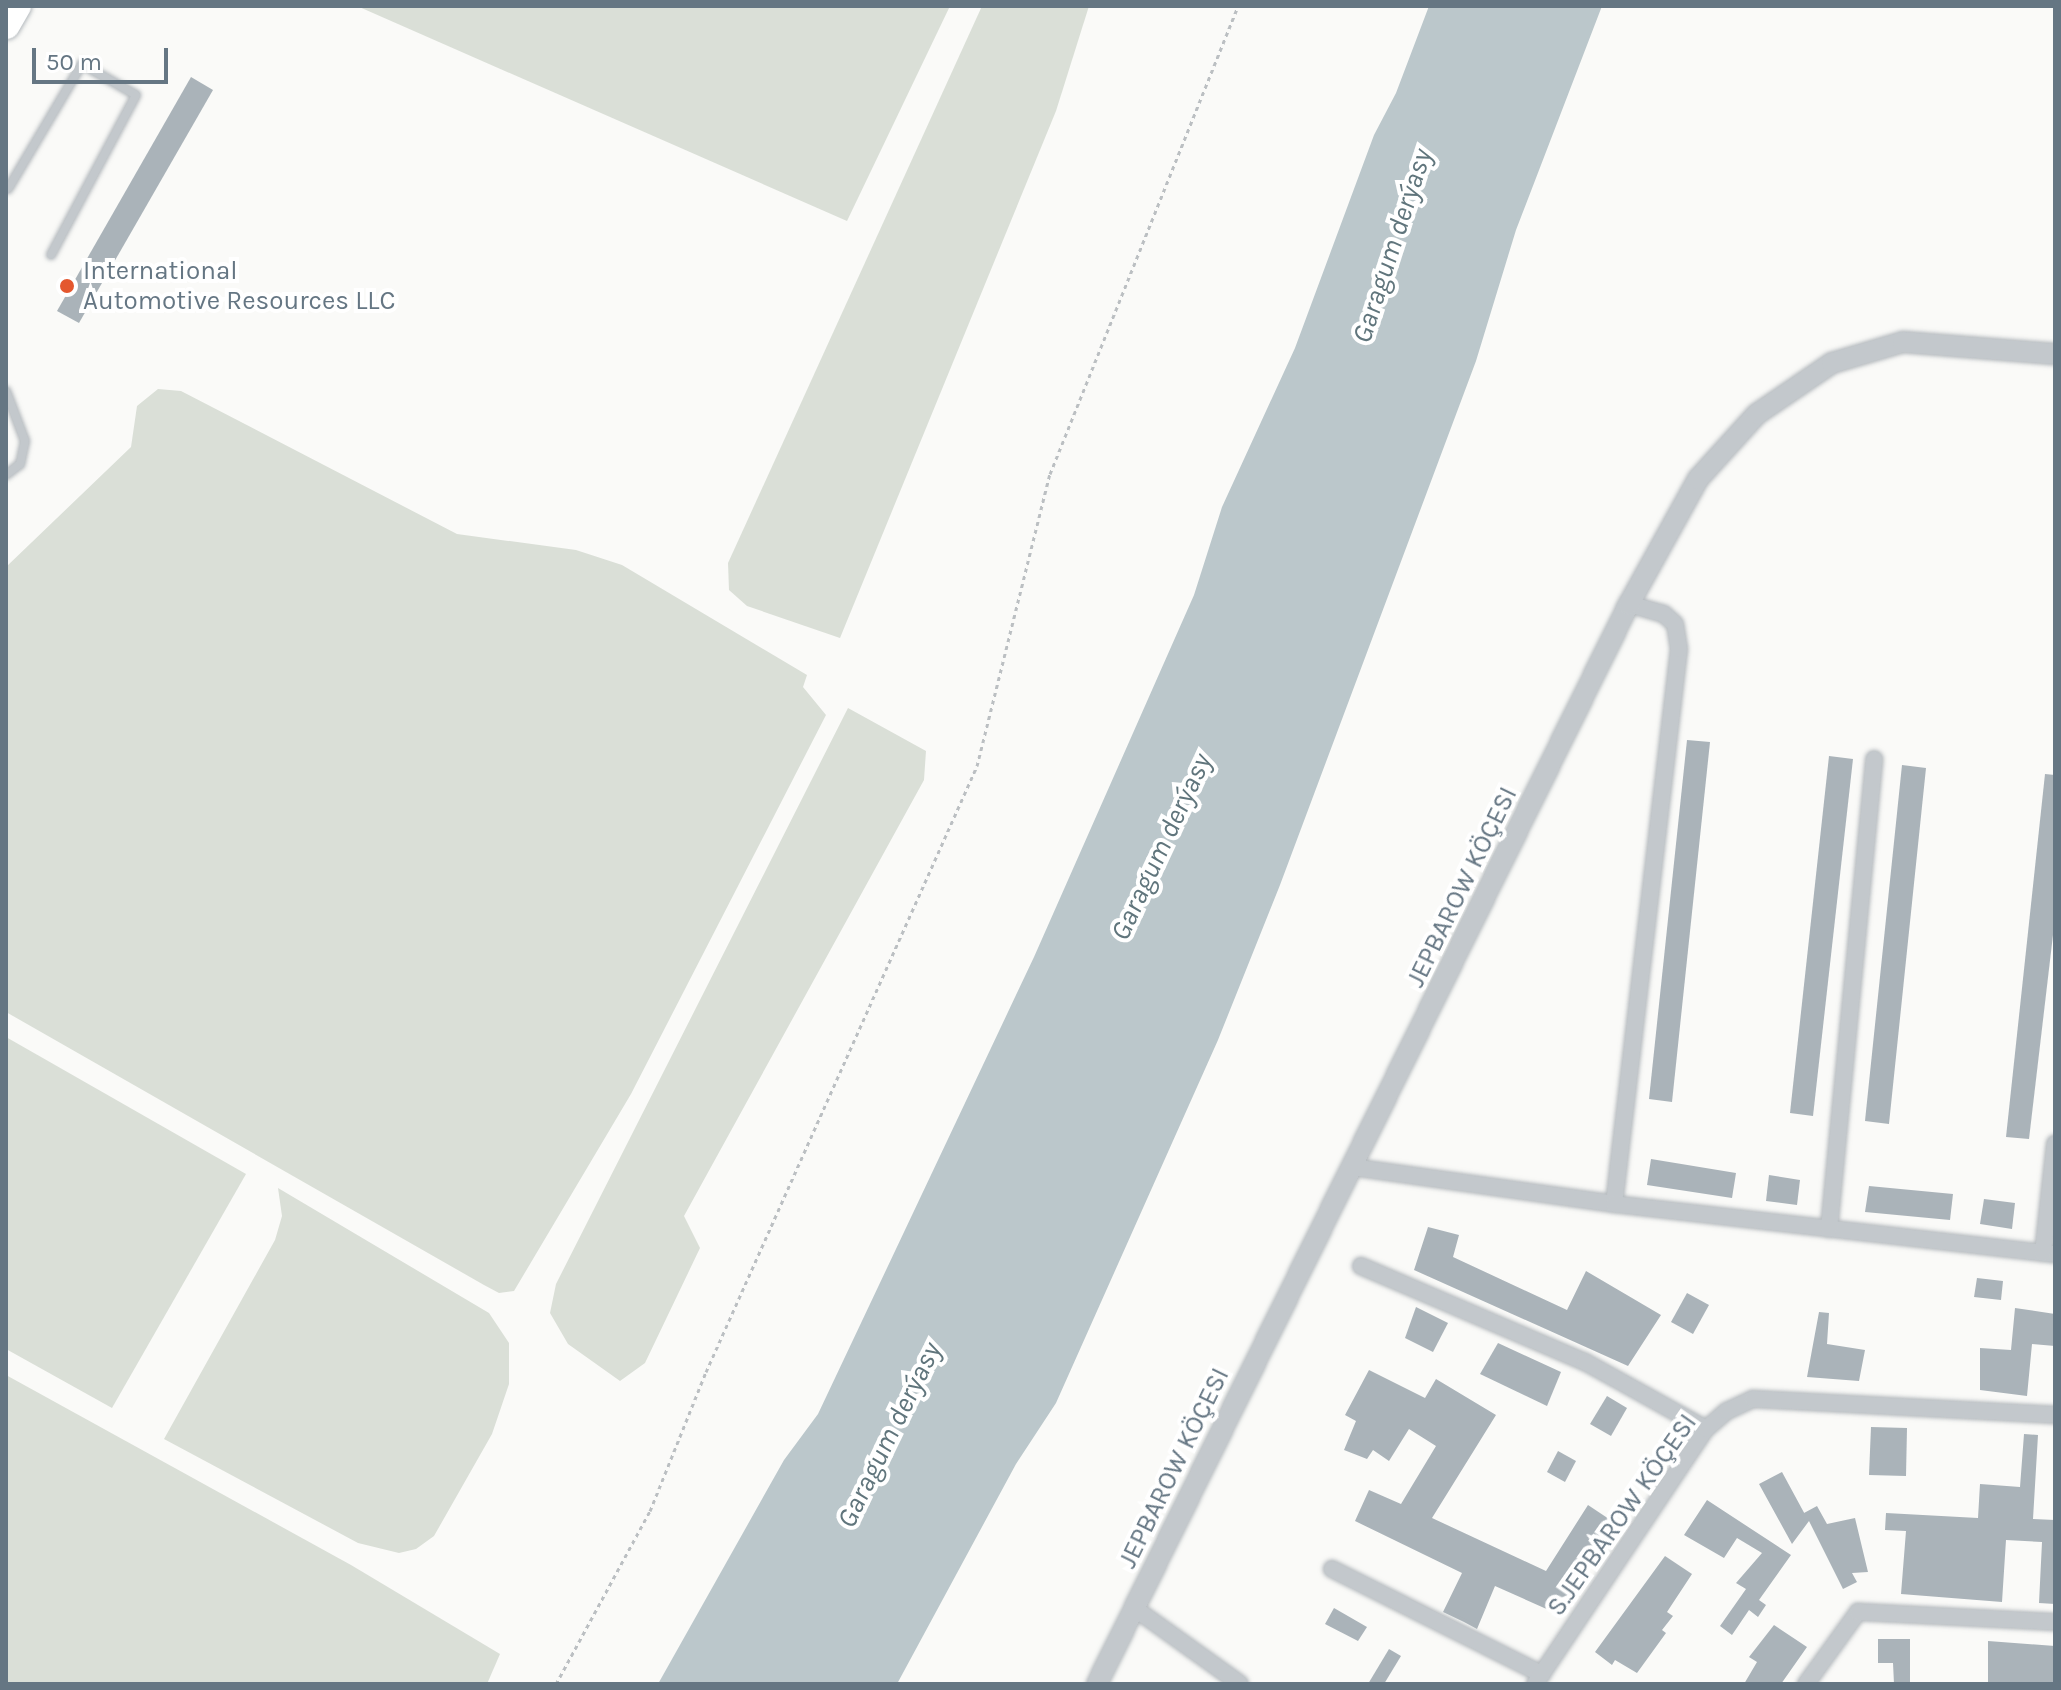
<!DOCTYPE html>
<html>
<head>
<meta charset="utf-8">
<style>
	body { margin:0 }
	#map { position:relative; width:2061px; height:1690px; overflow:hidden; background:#fafaf8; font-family:Karla,sans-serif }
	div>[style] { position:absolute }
	.green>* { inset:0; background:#dadfd7 }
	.water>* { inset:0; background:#bbc7cb }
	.building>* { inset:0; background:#aab3b9 }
	.path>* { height:3px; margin-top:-1.5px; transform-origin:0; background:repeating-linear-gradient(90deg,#bbbfc2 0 4px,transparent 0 8px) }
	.roads { filter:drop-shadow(0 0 2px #b4b9bd) drop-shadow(0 0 2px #b4b9bd) }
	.service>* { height:8px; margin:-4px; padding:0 4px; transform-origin:4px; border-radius:4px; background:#c3c8cc }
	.minor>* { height:16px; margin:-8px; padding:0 8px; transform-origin:8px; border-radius:8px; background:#c3c8cc }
	.tertiary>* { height:20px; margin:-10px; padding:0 10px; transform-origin:10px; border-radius:10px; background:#c3c8cc }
	.trunk>* { height:28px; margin:-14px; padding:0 14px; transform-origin:14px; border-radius:14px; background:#fff }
	.dots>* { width:22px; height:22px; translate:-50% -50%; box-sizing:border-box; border:4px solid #fff; border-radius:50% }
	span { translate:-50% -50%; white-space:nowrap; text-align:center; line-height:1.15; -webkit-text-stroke:8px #fff; paint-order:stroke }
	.poi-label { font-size:26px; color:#657683 }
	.left { translate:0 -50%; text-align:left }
	.street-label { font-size:26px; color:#657683 }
	.water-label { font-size:28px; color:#60757c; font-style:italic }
	.frame { position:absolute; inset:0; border:8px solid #657683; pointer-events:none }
	.scale { position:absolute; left:32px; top:48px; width:136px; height:36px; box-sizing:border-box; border:4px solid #657683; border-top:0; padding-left:10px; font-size:24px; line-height:28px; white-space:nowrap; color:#657683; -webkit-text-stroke:6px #fff; paint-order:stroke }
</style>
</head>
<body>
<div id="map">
	<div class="green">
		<div style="clip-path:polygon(357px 6px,950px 6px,847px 221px)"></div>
		<div style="clip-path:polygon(982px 6px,1089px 6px,1056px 111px,840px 638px,747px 606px,729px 590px,728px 563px)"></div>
		<div style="clip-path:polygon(158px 389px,181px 391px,457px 534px,576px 550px,622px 565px,807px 675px,803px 687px,826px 715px,631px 1094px,514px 1291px,499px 1293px,484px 1285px,6px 1012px,6px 567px,131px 447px,137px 406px)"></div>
		<div style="clip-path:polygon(848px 708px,926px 751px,924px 780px,684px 1216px,700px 1248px,645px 1363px,620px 1381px,568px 1344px,550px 1313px,556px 1284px)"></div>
		<div style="clip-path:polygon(6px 1037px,246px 1174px,112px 1408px,6px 1349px)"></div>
		<div style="clip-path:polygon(278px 1188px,489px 1313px,509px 1343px,509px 1384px,492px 1434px,434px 1536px,416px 1549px,399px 1553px,358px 1543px,164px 1439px,275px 1240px,282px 1216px)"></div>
		<div style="clip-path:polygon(6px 1375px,351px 1565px,500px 1654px,487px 1684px,6px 1684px)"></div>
	</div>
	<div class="water">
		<div style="clip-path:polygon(1429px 6px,1602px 6px,1516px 230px,1476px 361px,1280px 885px,1218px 1040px,1056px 1403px,1016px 1464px,897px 1684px,658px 1684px,784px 1460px,818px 1414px,1034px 957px,1194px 595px,1222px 507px,1295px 348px,1374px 135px,1396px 93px)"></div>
	</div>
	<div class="building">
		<div style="clip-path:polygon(191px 77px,213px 90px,79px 323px,57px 311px)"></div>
		<div style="clip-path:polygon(1687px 740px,1710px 742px,1672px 1102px,1649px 1099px)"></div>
		<div style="clip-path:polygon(1829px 756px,1853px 759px,1813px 1116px,1790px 1113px)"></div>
		<div style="clip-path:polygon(1902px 765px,1926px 768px,1889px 1124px,1865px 1121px)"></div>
		<div style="clip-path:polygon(2045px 774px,2055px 775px,2055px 918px,2029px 1139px,2006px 1137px)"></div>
		<div style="clip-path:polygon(1651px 1159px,1736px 1173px,1732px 1198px,1647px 1185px)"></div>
		<div style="clip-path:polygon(1769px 1175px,1800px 1180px,1797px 1205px,1766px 1201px)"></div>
		<div style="clip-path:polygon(1869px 1186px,1953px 1194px,1950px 1220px,1865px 1212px)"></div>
		<div style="clip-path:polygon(1984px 1199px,2015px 1203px,2012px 1229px,1980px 1224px)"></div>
		<div style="clip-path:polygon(1428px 1227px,1459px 1235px,1453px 1257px,1567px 1310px,1586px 1271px,1661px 1315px,1628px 1366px,1414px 1270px)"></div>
		<div style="clip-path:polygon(1977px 1278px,2003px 1281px,2001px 1300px,1974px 1297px)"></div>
		<div style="clip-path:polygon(1687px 1293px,1709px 1305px,1693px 1334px,1671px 1322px)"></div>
		<div style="clip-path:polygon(1416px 1307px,1448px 1323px,1433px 1352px,1405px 1338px)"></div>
		<div style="clip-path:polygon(2015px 1308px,2055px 1314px,2055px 1346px,2032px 1344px,2027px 1396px,1980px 1390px,1980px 1348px,2011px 1350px)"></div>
		<div style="clip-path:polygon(1819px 1312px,1829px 1313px,1827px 1344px,1865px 1350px,1859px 1381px,1807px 1377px)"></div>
		<div style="clip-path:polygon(1498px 1343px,1561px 1372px,1547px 1406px,1480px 1374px)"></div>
		<div style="clip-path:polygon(1369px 1370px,1425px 1398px,1436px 1379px,1496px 1415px,1432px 1518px,1546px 1571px,1588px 1505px,1621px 1527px,1607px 1548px,1603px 1545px,1560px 1615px,1495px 1586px,1477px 1629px,1464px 1622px,1443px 1612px,1462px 1573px,1355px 1521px,1369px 1490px,1401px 1504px,1436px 1446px,1409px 1429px,1389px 1461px,1373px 1450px,1367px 1459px,1344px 1450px,1356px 1421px,1345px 1415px)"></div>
		<div style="clip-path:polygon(1607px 1396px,1627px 1408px,1611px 1436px,1590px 1424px)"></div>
		<div style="clip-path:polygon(1871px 1427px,1907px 1428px,1906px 1476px,1869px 1475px)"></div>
		<div style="clip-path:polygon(2024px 1434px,2038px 1435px,2033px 1519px,2055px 1520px,2055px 1604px,2039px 1603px,2042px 1542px,2006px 1540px,2002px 1602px,1901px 1594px,1906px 1531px,1885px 1530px,1886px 1513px,1978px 1518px,1980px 1484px,2020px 1487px)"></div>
		<div style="clip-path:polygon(1558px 1451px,1576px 1461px,1565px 1482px,1547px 1472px)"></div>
		<div style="clip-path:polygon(1782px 1472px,1808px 1520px,1804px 1513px,1817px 1506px,1827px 1524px,1855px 1518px,1868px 1572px,1852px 1573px,1857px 1582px,1843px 1589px,1809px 1521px,1792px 1544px,1759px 1484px)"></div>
		<div style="clip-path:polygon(1707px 1500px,1791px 1555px,1759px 1600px,1766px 1605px,1758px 1617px,1749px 1610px,1732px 1635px,1720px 1626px,1746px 1589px,1736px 1583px,1762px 1553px,1737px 1538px,1724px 1558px,1684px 1535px)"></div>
		<div style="clip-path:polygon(1665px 1556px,1692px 1574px,1667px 1612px,1673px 1616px,1662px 1630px,1666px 1633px,1637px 1673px,1615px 1660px,1612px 1665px,1595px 1652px)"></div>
		<div style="clip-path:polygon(1334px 1608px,1367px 1627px,1358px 1641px,1325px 1624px)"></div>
		<div style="clip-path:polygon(1774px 1625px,1807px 1647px,1781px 1684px,1744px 1684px,1757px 1662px,1749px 1657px)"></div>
		<div style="clip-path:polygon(1878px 1639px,1910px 1639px,1910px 1684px,1894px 1684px,1893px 1663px,1878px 1663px)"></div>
		<div style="clip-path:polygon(1988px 1641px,2055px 1646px,2055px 1684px,1988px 1684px)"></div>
		<div style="clip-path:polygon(1389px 1649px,1401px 1656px,1384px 1684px,1368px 1684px)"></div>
	</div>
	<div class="path">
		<div style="left:556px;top:1684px;width:197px;rotate:-61.5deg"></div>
		<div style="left:650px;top:1511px;width:150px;rotate:-68.1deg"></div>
		<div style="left:706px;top:1372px;width:664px;rotate:-65.91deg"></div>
		<div style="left:977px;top:766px;width:301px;rotate:-76deg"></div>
		<div style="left:1050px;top:474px;width:504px;rotate:-68.11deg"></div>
	</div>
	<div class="roads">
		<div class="service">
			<div style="left:8px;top:189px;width:145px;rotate:-59.4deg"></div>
			<div style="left:82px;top:64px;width:62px;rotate:29.9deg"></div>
			<div style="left:136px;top:95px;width:181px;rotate:118deg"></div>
			<div style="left:6px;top:391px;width:53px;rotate:69.2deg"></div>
			<div style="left:25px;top:441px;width:24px;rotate:102deg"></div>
			<div style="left:20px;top:464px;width:18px;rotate:142deg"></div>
		</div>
		<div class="minor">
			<div style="left:1352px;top:1167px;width:265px;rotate:8deg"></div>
			<div style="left:1614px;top:1204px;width:559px;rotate:-83.32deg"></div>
			<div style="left:1679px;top:649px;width:25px;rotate:-99deg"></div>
			<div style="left:1675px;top:624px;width:15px;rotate:-138deg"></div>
			<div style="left:1664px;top:614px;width:36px;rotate:-164deg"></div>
			<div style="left:1614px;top:1204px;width:444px;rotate:6.5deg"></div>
			<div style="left:1829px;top:1229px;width:472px;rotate:-84.5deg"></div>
			<div style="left:2043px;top:1253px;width:110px;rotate:-83.7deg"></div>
			<div style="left:1361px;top:1266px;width:244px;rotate:23.2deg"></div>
			<div style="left:1585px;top:1362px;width:138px;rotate:29deg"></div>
			<div style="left:1332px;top:1569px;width:235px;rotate:26.6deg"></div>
			<div style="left:1134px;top:1608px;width:130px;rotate:35.6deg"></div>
			<div style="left:1535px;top:1684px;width:307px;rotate:-56.2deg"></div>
			<div style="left:1706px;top:1429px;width:28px;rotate:-41deg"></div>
			<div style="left:1727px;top:1411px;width:29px;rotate:-25deg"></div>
			<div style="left:1753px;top:1399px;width:302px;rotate:3deg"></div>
			<div style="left:1806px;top:1684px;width:89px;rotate:-54.2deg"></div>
			<div style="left:1858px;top:1612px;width:197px;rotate:2.9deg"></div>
		</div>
		<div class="tertiary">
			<div style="left:1097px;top:1684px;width:1204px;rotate:-63.78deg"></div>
			<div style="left:1629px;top:604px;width:143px;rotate:-61.1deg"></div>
			<div style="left:1698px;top:479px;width:88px;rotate:-47.8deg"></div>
			<div style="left:1757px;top:414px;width:91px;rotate:-34.2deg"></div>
			<div style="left:1832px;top:363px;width:74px;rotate:-16.5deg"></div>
			<div style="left:1903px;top:342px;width:152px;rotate:4.5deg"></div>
		</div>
		<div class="trunk">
			<div style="left:6px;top:25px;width:22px;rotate:-60deg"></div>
		</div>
	</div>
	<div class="dots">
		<div style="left:67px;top:286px;background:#e4572e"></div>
	</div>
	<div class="poi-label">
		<span class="left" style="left:83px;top:286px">International<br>Automotive Resources LLC</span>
	</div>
	<div class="street-label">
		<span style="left:1462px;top:887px;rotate:-64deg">JEPBAROW KÖÇESI</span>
		<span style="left:1174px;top:1468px;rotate:-64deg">JEPBAROW KÖÇESI</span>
		<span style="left:1622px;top:1515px;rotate:-55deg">S.JEPBAROW KÖÇESI</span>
	</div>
	<div class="water-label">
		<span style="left:1392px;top:246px;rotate:-72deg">Garagum derýasy</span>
		<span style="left:1161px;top:847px;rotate:-65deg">Garagum derýasy</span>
		<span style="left:889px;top:1435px;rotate:-64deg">Garagum derýasy</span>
	</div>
	<div class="frame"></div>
	<div class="scale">50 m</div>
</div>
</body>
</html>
